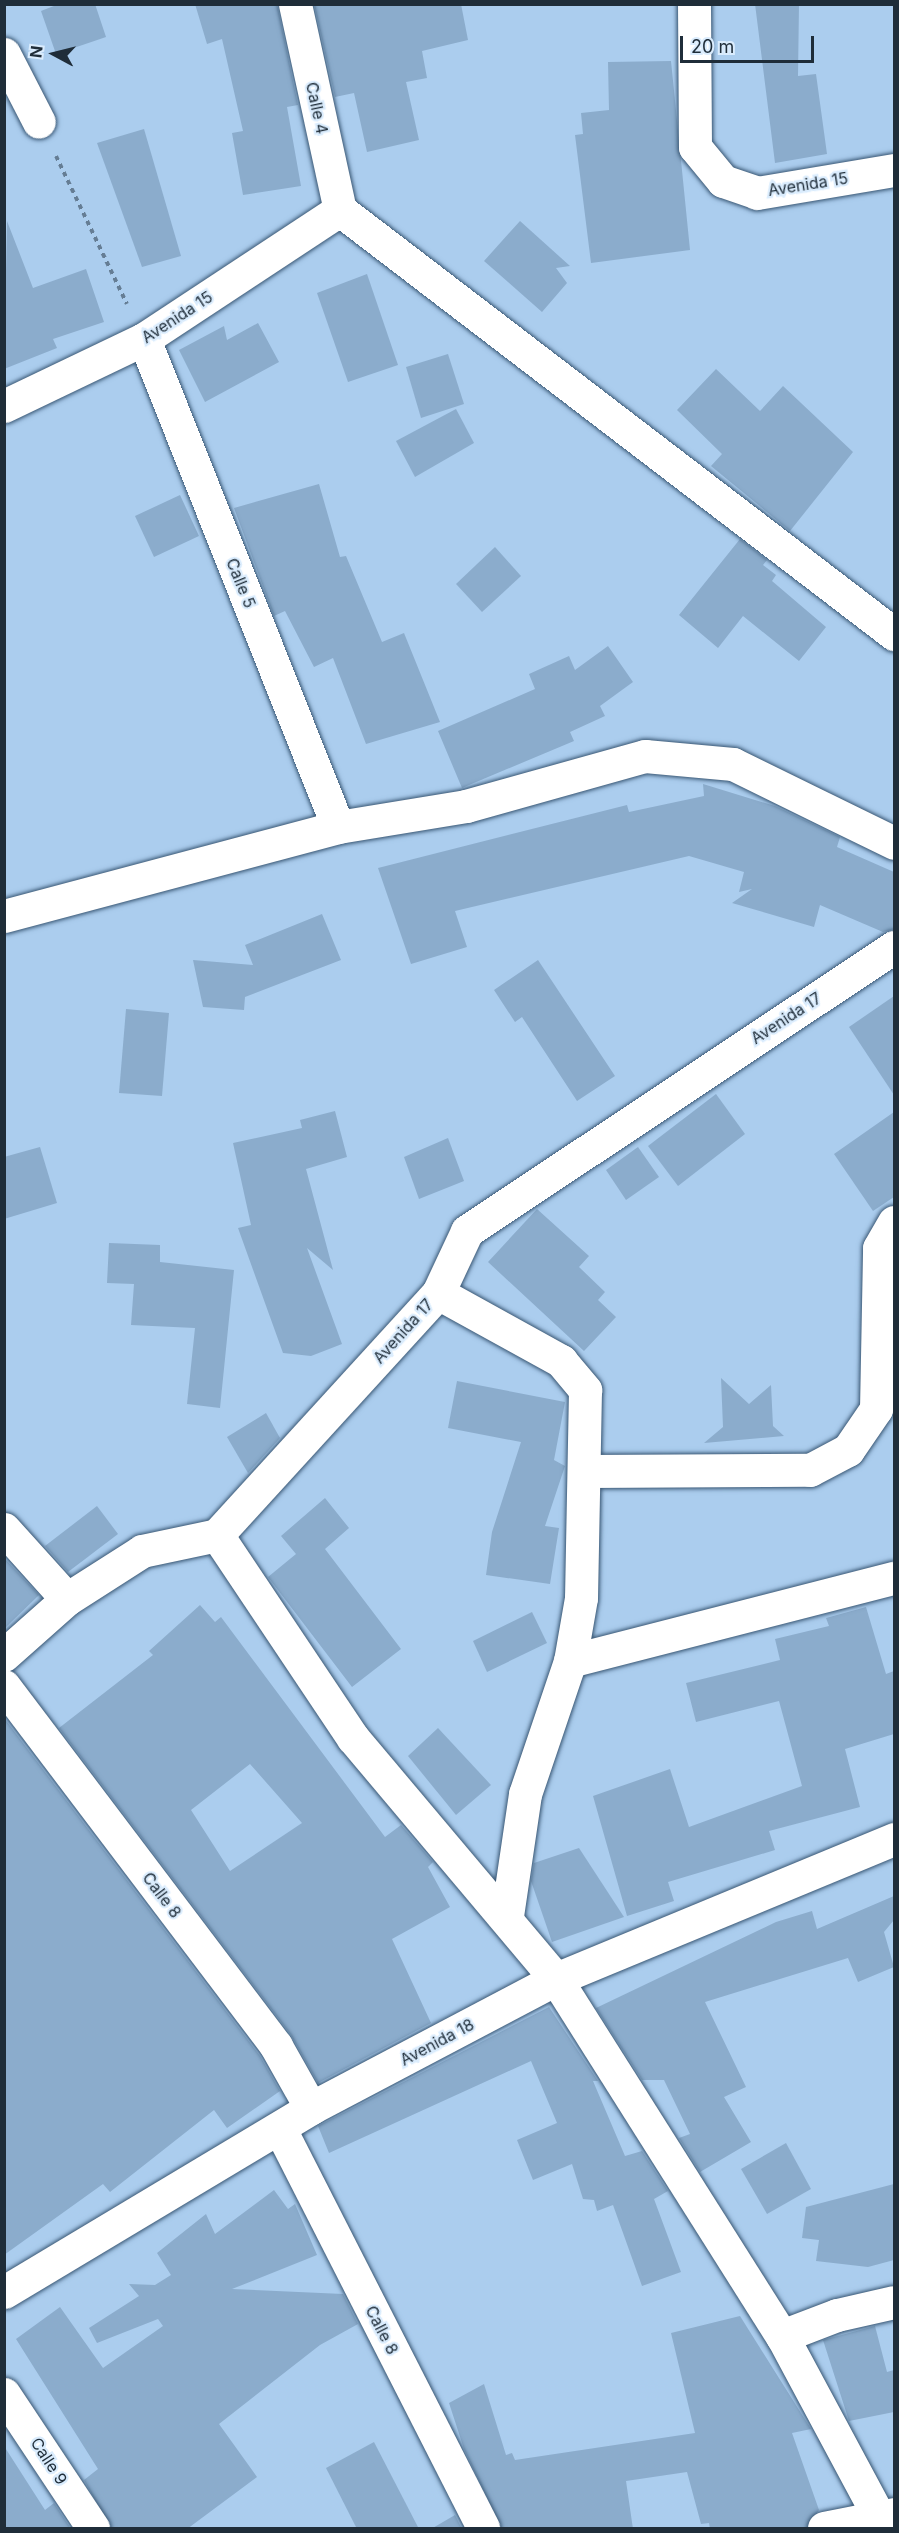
<!DOCTYPE html>
<html>
<head>
<meta charset="utf-8">
<style>
	body { margin:0 }
	#map { position:relative; width:899px; height:2533px; overflow:hidden; background:#abcdee; font-family:Inter,sans-serif }
	div>[style] { position:absolute }
	.building>* { inset:0; background:#8baccc }
	.path>* { height:4px; margin-top:-2px; transform-origin:0; background:repeating-linear-gradient(90deg,#657d94 0 4.5px,transparent 0 9px) }
	.roads { filter:drop-shadow(0 0 2px #385673) drop-shadow(0 0 2px #385673) }
	.minor>* { height:33px; margin:-16.5px; padding:0 16.5px; transform-origin:16.5px; border-radius:16.5px; background:#fff }
	span { translate:-50% -50%; white-space:nowrap; text-align:center; line-height:1.15; -webkit-text-stroke:4.5px #daecfd; paint-order:stroke }
	.street-label { font-size:16px; color:#1f2d39 }
	.frame { position:absolute; inset:0; border:6px solid #1f2d39; pointer-events:none }
	.north { position:absolute; left:24px; top:24px; width:60px; height:60px; -webkit-text-stroke:4px #daecfd; paint-order:stroke; rotate:277deg; font-size:16px; font-weight:700; line-height:24px; text-align:center; color:#1f2d39 }
	.north::after { content:''; display:block; margin:auto; width:21px; height:27px; background:#1f2d39; clip-path:polygon(50% 0,100% 100%,50% 72%,0 100%) }
	.scale { position:absolute; left:680px; top:36px; width:134px; height:27px; box-sizing:border-box; border:3px solid #1f2d39; border-top:0; padding-left:8px; font-size:18px; line-height:21px; white-space:nowrap; color:#1f2d39; -webkit-text-stroke:4px #daecfd; paint-order:stroke }
</style>
</head>
<body>
<div id="map">
	<div class="building">
		<div style="clip-path:polygon(59px 4px,95px 4px,106px 37px,56px 54px,41px 11px)"></div>
		<div style="clip-path:polygon(195px 4px,277px 4px,298px 105px,287px 107px,301px 186px,243px 195px,232px 133px,243px 131px,222px 39px,207px 44px)"></div>
		<div style="clip-path:polygon(314px 4px,461px 4px,468px 40px,422px 51px,427px 78px,406px 82px,419px 140px,367px 152px,354px 93px,335px 97px)"></div>
		<div style="clip-path:polygon(755px 4px,799px 4px,798px 76px,816px 74px,827px 154px,775px 163px)"></div>
		<div style="clip-path:polygon(671px 61px,690px 250px,591px 263px,575px 135px,583px 134px,581px 113px,609px 110px,608px 62px)"></div>
		<div style="clip-path:polygon(144px 129px,181px 256px,142px 267px,97px 143px)"></div>
		<div style="clip-path:polygon(7px 221px,33px 288px,86px 269px,104px 322px,53px 339px,57px 348px,4px 369px)"></div>
		<div style="clip-path:polygon(520px 221px,570px 266px,556px 268px,567px 283px,542px 312px,484px 261px)"></div>
		<div style="clip-path:polygon(367px 274px,398px 365px,348px 382px,317px 293px)"></div>
		<div style="clip-path:polygon(258px 323px,279px 362px,205px 402px,179px 350px,224px 326px,227px 340px)"></div>
		<div style="clip-path:polygon(448px 354px,464px 404px,421px 418px,406px 367px)"></div>
		<div style="clip-path:polygon(716px 369px,760px 411px,783px 386px,853px 452px,790px 531px,711px 466px,722px 454px,677px 410px)"></div>
		<div style="clip-path:polygon(456px 409px,474px 443px,415px 477px,396px 441px)"></div>
		<div style="clip-path:polygon(319px 484px,340px 557px,346px 556px,382px 642px,404px 633px,440px 722px,366px 744px,333px 658px,314px 667px,285px 611px,274px 616px,234px 508px)"></div>
		<div style="clip-path:polygon(180px 495px,199px 536px,154px 557px,135px 516px)"></div>
		<div style="clip-path:polygon(740px 539px,767px 560px,763px 565px,776px 575px,772px 581px,826px 627px,799px 661px,743px 616px,718px 648px,679px 615px)"></div>
		<div style="clip-path:polygon(495px 547px,521px 576px,482px 612px,456px 584px)"></div>
		<div style="clip-path:polygon(608px 646px,633px 682px,600px 706px,605px 716px,570px 732px,574px 741px,462px 788px,438px 731px,535px 689px,529px 674px,569px 656px,575px 670px)"></div>
		<div style="clip-path:polygon(703px 784px,775px 806px,840px 837px,837px 847px,894px 872px,894px 929px,883px 932px,820px 905px,814px 927px,732px 903px,752px 889px,739px 892px,744px 872px,689px 856px,455px 911px,467px 947px,411px 964px,378px 868px,627px 805px,629px 812px,704px 796px)"></div>
		<div style="clip-path:polygon(322px 914px,341px 960px,245px 997px,244px 1010px,203px 1007px,193px 960px,253px 965px,245px 945px)"></div>
		<div style="clip-path:polygon(538px 960px,615px 1076px,577px 1101px,522px 1017px,515px 1022px,494px 990px)"></div>
		<div style="clip-path:polygon(894px 996px,894px 1095px,849px 1027px)"></div>
		<div style="clip-path:polygon(126px 1009px,169px 1013px,162px 1096px,119px 1093px)"></div>
		<div style="clip-path:polygon(716px 1094px,745px 1134px,678px 1186px,648px 1146px)"></div>
		<div style="clip-path:polygon(335px 1111px,347px 1157px,306px 1169px,333px 1270px,307px 1248px,342px 1344px,311px 1356px,283px 1353px,238px 1228px,251px 1225px,233px 1143px,302px 1128px,300px 1120px)"></div>
		<div style="clip-path:polygon(894px 1112px,894px 1197px,873px 1211px,834px 1154px)"></div>
		<div style="clip-path:polygon(448px 1138px,464px 1181px,419px 1199px,404px 1157px)"></div>
		<div style="clip-path:polygon(40px 1147px,57px 1203px,4px 1219px,4px 1157px)"></div>
		<div style="clip-path:polygon(638px 1147px,659px 1177px,626px 1200px,606px 1170px)"></div>
		<div style="clip-path:polygon(537px 1209px,589px 1256px,579px 1267px,605px 1292px,598px 1300px,616px 1317px,584px 1351px,488px 1262px)"></div>
		<div style="clip-path:polygon(109px 1243px,160px 1245px,160px 1262px,234px 1270px,220px 1408px,187px 1404px,195px 1328px,131px 1325px,134px 1284px,107px 1283px)"></div>
		<div style="clip-path:polygon(721px 1378px,749px 1404px,771px 1385px,773px 1426px,784px 1436px,704px 1443px,723px 1427px)"></div>
		<div style="clip-path:polygon(457px 1381px,565px 1402px,554px 1460px,565px 1466px,545px 1526px,559px 1528px,550px 1584px,486px 1575px,492px 1532px,521px 1442px,448px 1428px)"></div>
		<div style="clip-path:polygon(266px 1413px,280px 1438px,248px 1473px,227px 1437px)"></div>
		<div style="clip-path:polygon(325px 1498px,349px 1528px,325px 1549px,401px 1649px,352px 1687px,268px 1577px,296px 1554px,281px 1536px)"></div>
		<div style="clip-path:polygon(97px 1506px,118px 1534px,68px 1572px,45px 1546px)"></div>
		<div style="clip-path:polygon(4px 1558px,39px 1595px,4px 1629px)"></div>
		<div style="clip-path:polygon(evenodd,200px 1605px,215px 1622px,221px 1617px,385px 1837px,401px 1825px,433px 1862px,428px 1867px,450px 1907px,392px 1939px,431px 2023px,318px 2083px,291px 2035px,59px 1728px,153px 1655px,149px 1651px,200px 1605px,250px 1764px,302px 1823px,230px 1871px,191px 1810px,250px 1764px)"></div>
		<div style="clip-path:polygon(866px 1607px,886px 1674px,894px 1671px,894px 1734px,845px 1749px,860px 1807px,769px 1831px,775px 1850px,668px 1882px,674px 1901px,627px 1916px,593px 1796px,670px 1769px,689px 1827px,802px 1786px,779px 1701px,696px 1722px,686px 1683px,780px 1660px,775px 1639px,829px 1626px,826px 1618px)"></div>
		<div style="clip-path:polygon(532px 1612px,547px 1643px,487px 1672px,473px 1641px)"></div>
		<div style="clip-path:polygon(4px 1718px,260px 2056px,280px 2091px,227px 2128px,214px 2110px,110px 2192px,103px 2184px,4px 2255px)"></div>
		<div style="clip-path:polygon(438px 1728px,491px 1785px,456px 1815px,408px 1756px)"></div>
		<div style="clip-path:polygon(579px 1848px,624px 1917px,552px 1942px,531px 1881px,534px 1863px)"></div>
		<div style="clip-path:polygon(894px 1896px,894px 1920px,884px 1932px,894px 1967px,858px 1982px,848px 1958px,705px 2002px,746px 2087px,724px 2097px,751px 2142px,700px 2172px,679px 2138px,690px 2134px,664px 2080px,642px 2080px,596px 2008px,776px 1922px,812px 1911px,817px 1929px)"></div>
		<div style="clip-path:polygon(549px 2007px,598px 2081px,593px 2081px,625px 2156px,642px 2151px,668px 2191px,654px 2199px,681px 2272px,642px 2286px,613px 2205px,597px 2211px,594px 2200px,583px 2199px,572px 2164px,533px 2180px,517px 2140px,557px 2123px,531px 2061px,329px 2153px,318px 2126px)"></div>
		<div style="clip-path:polygon(786px 2143px,811px 2189px,767px 2214px,741px 2169px)"></div>
		<div style="clip-path:polygon(894px 2184px,894px 2260px,868px 2267px,816px 2261px,819px 2240px,802px 2238px,806px 2207px)"></div>
		<div style="clip-path:polygon(274px 2190px,288px 2209px,295px 2204px,317px 2255px,232px 2289px,343px 2294px,358px 2324px,320px 2345px,219px 2424px,257px 2477px,187px 2529px,111px 2529px,84px 2480px,98px 2469px,16px 2339px,60px 2307px,103px 2368px,163px 2326px,158px 2319px,97px 2343px,89px 2328px,139px 2296px,129px 2284px,155px 2285px,171px 2275px,157px 2253px,206px 2214px,215px 2234px)"></div>
		<div style="clip-path:polygon(740px 2316px,811px 2429px,792px 2433px,819px 2510px,806px 2529px,710px 2529px,709px 2523px,701px 2524px,687px 2472px,626px 2481px,633px 2529px,502px 2529px,464px 2449px,449px 2403px,484px 2384px,506px 2455px,512px 2453px,515px 2460px,695px 2433px,671px 2333px)"></div>
		<div style="clip-path:polygon(875px 2326px,887px 2372px,894px 2370px,894px 2412px,849px 2421px,823px 2340px)"></div>
		<div style="clip-path:polygon(374px 2442px,419px 2529px,357px 2529px,326px 2468px)"></div>
		<div style="clip-path:polygon(4px 2446px,45px 2510px,54px 2503px,71px 2529px,4px 2529px)"></div>
		<div style="clip-path:polygon(455px 2515px,462px 2529px,431px 2529px)"></div>
	</div>
	<div class="path">
		<div style="left:56px;top:156px;width:164px;rotate:64.4deg"></div>
	</div>
	<div class="roads">
		<div class="minor">
			<div style="left:295px;top:4px;width:211px;rotate:77.7deg"></div>
			<div style="left:694px;top:4px;width:143px;rotate:89.6deg"></div>
			<div style="left:695px;top:147px;width:44px;rotate:50.5deg"></div>
			<div style="left:723px;top:181px;width:36px;rotate:19deg"></div>
			<div style="left:757px;top:193px;width:139px;rotate:-9.5deg"></div>
			<div style="left:4px;top:54px;width:76px;rotate:62.8deg"></div>
			<div style="left:340px;top:210px;width:698px;rotate:37.43deg"></div>
			<div style="left:144px;top:339px;width:525px;rotate:68.32deg"></div>
			<div style="left:4px;top:406px;width:155px;rotate:-25.6deg"></div>
			<div style="left:144px;top:339px;width:235px;rotate:-33.4deg"></div>
			<div style="left:4px;top:916px;width:346px;rotate:-14.9deg"></div>
			<div style="left:338px;top:827px;width:130px;rotate:-9.3deg"></div>
			<div style="left:466px;top:806px;width:186px;rotate:-15.6deg"></div>
			<div style="left:645px;top:756px;width:88px;rotate:5.2deg"></div>
			<div style="left:733px;top:764px;width:179px;rotate:26.1deg"></div>
			<div style="left:438px;top:1293px;width:141px;rotate:28.9deg"></div>
			<div style="left:561px;top:1361px;width:38px;rotate:50deg"></div>
			<div style="left:585px;top:1390px;width:208px;rotate:91.1deg"></div>
			<div style="left:581px;top:1598px;width:64px;rotate:99.9deg"></div>
			<div style="left:570px;top:1661px;width:140px;rotate:108.7deg"></div>
			<div style="left:525px;top:1794px;width:123px;rotate:98.4deg"></div>
			<div style="left:587px;top:1471px;width:223px;rotate:-0.3deg"></div>
			<div style="left:810px;top:1470px;width:43px;rotate:-27.8deg"></div>
			<div style="left:848px;top:1450px;width:50px;rotate:-55.7deg"></div>
			<div style="left:876px;top:1409px;width:161px;rotate:-88.9deg"></div>
			<div style="left:879px;top:1248px;width:30px;rotate:-60deg"></div>
			<div style="left:4px;top:1529px;width:94px;rotate:48deg"></div>
			<div style="left:217px;top:1535px;width:244px;rotate:56.2deg"></div>
			<div style="left:353px;top:1738px;width:315px;rotate:49.9deg"></div>
			<div style="left:556px;top:1979px;width:423px;rotate:57.7deg"></div>
			<div style="left:782px;top:2336px;width:218px;rotate:61.8deg"></div>
			<div style="left:4px;top:1655px;width:84px;rotate:-41.6deg"></div>
			<div style="left:67px;top:1599px;width:89px;rotate:-32.6deg"></div>
			<div style="left:142px;top:1551px;width:77px;rotate:-12deg"></div>
			<div style="left:217px;top:1535px;width:328px;rotate:-47.6deg"></div>
			<div style="left:438px;top:1293px;width:68px;rotate:-64.9deg"></div>
			<div style="left:467px;top:1231px;width:513px;rotate:-33.63deg"></div>
			<div style="left:570px;top:1661px;width:334px;rotate:-14.4deg"></div>
			<div style="left:4px;top:1686px;width:451px;rotate:52.9deg"></div>
			<div style="left:276px;top:2046px;width:71px;rotate:60.6deg"></div>
			<div style="left:281px;top:2131px;width:445px;rotate:63deg"></div>
			<div style="left:4px;top:2292px;width:358px;rotate:-30.9deg"></div>
			<div style="left:311px;top:2108px;width:277px;rotate:-27.8deg"></div>
			<div style="left:556px;top:1979px;width:366px;rotate:-22.5deg"></div>
			<div style="left:782px;top:2336px;width:59px;rotate:-20.9deg"></div>
			<div style="left:837px;top:2315px;width:58px;rotate:-12.8deg"></div>
			<div style="left:4px;top:2394px;width:161px;rotate:56.4deg"></div>
			<div style="left:824px;top:2528px;width:71px;rotate:-11.3deg"></div>
		</div>
	</div>
	<div class="street-label">
		<span style="left:317px;top:108px;rotate:78deg">Calle 4</span>
		<span style="left:808px;top:184px;rotate:-9deg">Avenida 15</span>
		<span style="left:177px;top:317px;rotate:-33deg">Avenida 15</span>
		<span style="left:241px;top:583px;rotate:68deg">Calle 5</span>
		<span style="left:786px;top:1018px;rotate:-33deg">Avenida 17</span>
		<span style="left:403px;top:1331px;rotate:-48deg">Avenida 17</span>
		<span style="left:162px;top:1895px;rotate:53deg">Calle 8</span>
		<span style="left:437px;top:2042px;rotate:-28deg">Avenida 18</span>
		<span style="left:382px;top:2330px;rotate:63deg">Calle 8</span>
		<span style="left:49px;top:2461px;rotate:57deg">Calle 9</span>
	</div>
	<div class="frame"></div>
	<div class="north">N</div>
	<div class="scale">20 m</div>
</div>
</body>
</html>
